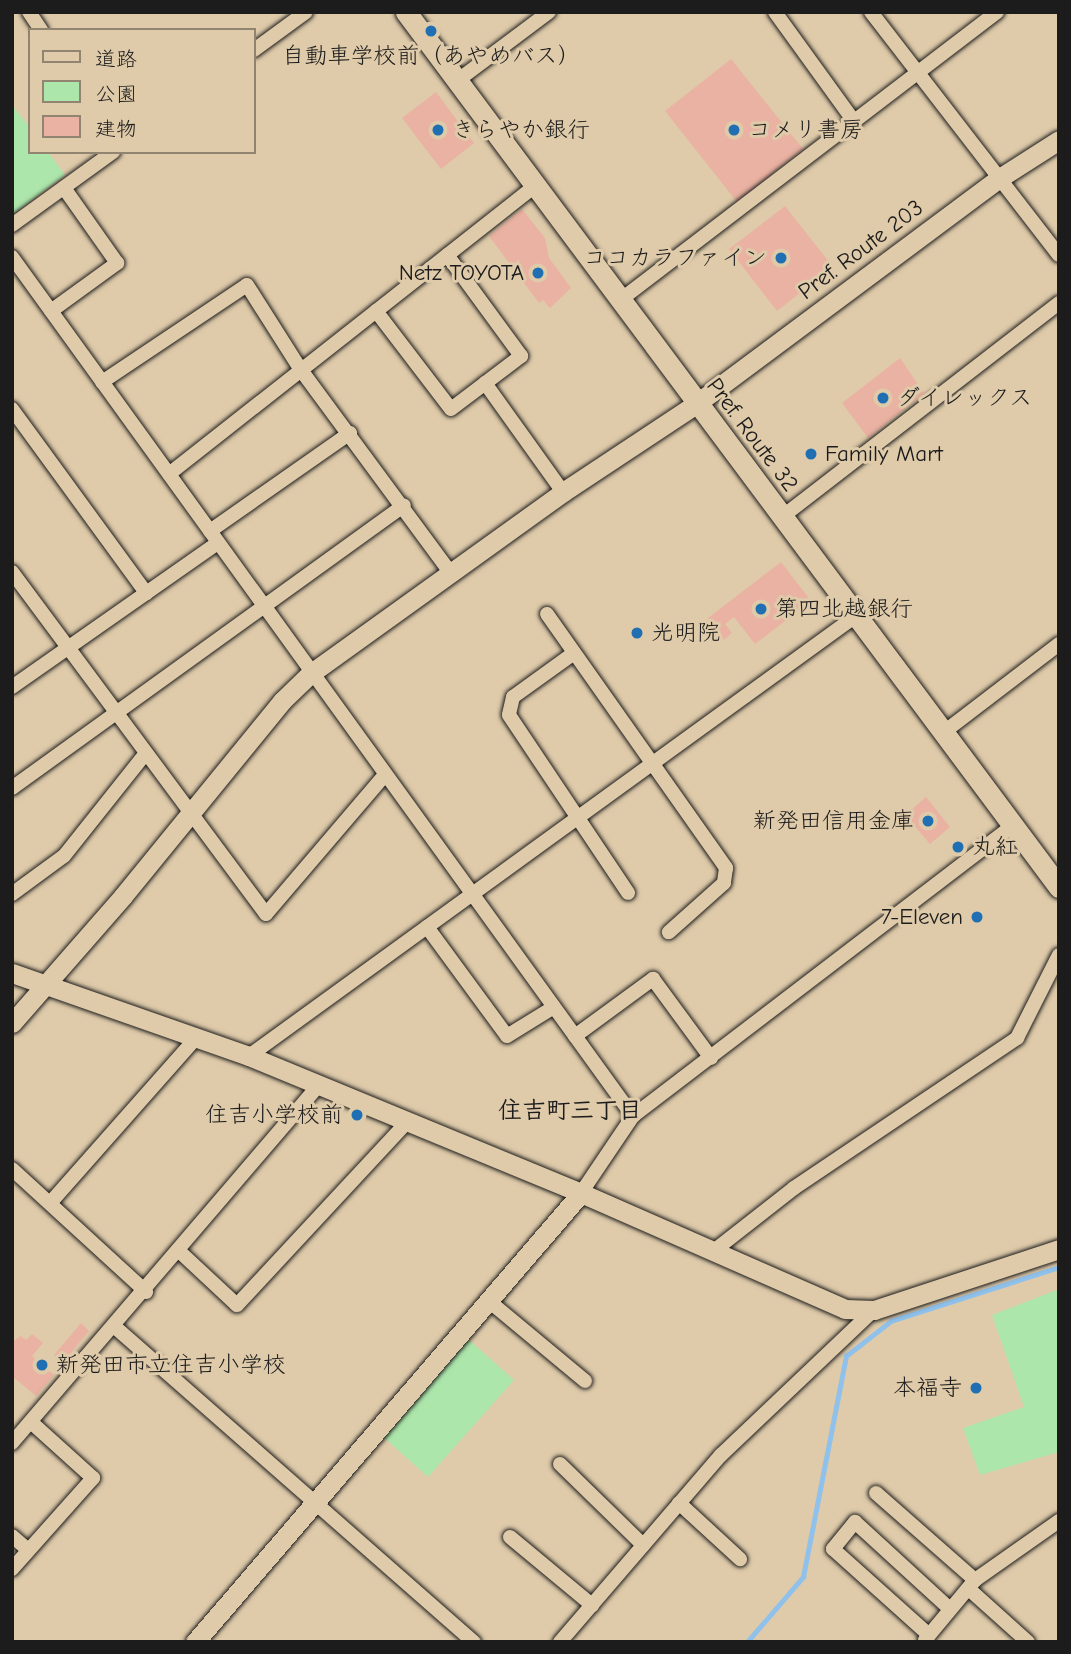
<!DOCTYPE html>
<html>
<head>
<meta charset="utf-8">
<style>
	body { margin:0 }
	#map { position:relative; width:1071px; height:1654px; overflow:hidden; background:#dfcbaa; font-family:"Comic Neue","Klee One",sans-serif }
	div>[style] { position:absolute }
	.green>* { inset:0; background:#ade6ab }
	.stream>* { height:4.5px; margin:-2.25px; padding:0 2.25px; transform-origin:2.25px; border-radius:2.25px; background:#8fc1eb }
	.building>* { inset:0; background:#eab2a2 }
	.roads { filter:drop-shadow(0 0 2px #1c1c1c) drop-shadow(0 0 2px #1c1c1c) }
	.street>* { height:14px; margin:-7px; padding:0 7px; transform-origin:7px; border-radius:7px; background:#dfcbaa }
	.secondary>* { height:19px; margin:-9.5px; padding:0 9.5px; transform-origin:9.5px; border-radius:9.5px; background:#dfcbaa }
	.primary>* { height:21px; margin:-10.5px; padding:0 10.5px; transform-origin:10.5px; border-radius:10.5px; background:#dfcbaa }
	.dots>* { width:19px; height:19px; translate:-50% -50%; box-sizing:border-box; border:4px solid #dfcbaa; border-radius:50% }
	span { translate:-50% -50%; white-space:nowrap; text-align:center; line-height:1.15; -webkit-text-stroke:6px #dfcbaa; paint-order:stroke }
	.poi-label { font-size:23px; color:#1c1c1c }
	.left { translate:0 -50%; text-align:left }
	.right { translate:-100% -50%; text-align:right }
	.street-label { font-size:23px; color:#1c1c1c }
	.neighbourhood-label { font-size:24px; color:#1c1c1c; font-weight:700 }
	.frame { position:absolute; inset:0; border:14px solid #1c1c1c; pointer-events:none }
	.legend { position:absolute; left:28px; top:28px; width:228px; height:126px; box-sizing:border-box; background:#dfcbaa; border:2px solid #918571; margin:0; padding:9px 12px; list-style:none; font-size:21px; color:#1c1c1c }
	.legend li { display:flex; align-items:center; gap:14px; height:35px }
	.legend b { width:35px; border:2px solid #918571 }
</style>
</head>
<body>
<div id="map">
	<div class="green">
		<div style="clip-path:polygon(12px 105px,30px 128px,30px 152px,48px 152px,65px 175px,12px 215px)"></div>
		<div style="clip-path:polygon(1059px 1289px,1059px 1452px,980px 1475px,963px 1428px,1024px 1407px,992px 1315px)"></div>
		<div style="clip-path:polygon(467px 1338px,514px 1380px,428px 1477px,381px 1435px)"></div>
	</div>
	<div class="stream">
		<div style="left:747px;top:1642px;width:86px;rotate:-49.3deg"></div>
		<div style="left:803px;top:1577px;width:225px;rotate:-79deg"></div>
		<div style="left:846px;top:1356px;width:57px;rotate:-37.9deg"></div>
		<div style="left:891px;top:1321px;width:176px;rotate:-17.8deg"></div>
	</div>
	<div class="building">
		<div style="clip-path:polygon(731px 59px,803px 149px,737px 202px,665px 111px)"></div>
		<div style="clip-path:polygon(436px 92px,474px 143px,441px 169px,402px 118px)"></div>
		<div style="clip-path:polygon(785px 206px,833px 267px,777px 311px,729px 249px)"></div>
		<div style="clip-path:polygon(522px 209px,545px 238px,549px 258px,571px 288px,550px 308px,543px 300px,539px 303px,489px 236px)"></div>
		<div style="clip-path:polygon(900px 358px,924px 393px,868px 438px,842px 403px)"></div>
		<div style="clip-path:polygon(781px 562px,811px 601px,755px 644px,734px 617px,725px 624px,732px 633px,724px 640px,708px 618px)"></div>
		<div style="clip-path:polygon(926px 797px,950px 827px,930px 844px,905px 815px)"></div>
		<div style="clip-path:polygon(81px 1323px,89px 1331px,63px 1362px,54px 1355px)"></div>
		<div style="clip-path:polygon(32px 1334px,43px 1343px,32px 1356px,54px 1375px,36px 1396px,12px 1376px,12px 1342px,21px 1336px,26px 1340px)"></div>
	</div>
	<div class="roads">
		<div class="street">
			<div style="left:29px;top:12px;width:22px;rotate:56deg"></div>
			<div style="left:775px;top:12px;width:135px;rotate:54.1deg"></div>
			<div style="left:871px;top:12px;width:307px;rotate:52.3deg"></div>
			<div style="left:254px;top:50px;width:64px;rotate:-36.2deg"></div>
			<div style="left:457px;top:81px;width:115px;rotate:-36.9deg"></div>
			<div style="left:12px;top:225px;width:125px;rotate:-35.9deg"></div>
			<div style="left:12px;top:257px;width:1060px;rotate:54.14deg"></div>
			<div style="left:619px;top:301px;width:476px;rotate:-37.4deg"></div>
			<div style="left:51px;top:311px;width:82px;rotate:-36deg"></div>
			<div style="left:117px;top:263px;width:92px;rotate:-125.2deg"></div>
			<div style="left:376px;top:311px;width:123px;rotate:52.6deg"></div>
			<div style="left:451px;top:409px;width:88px;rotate:-37.1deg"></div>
			<div style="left:521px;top:356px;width:125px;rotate:-126.2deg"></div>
			<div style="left:102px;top:382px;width:174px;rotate:-33.8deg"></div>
			<div style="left:247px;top:285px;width:101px;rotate:57.6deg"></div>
			<div style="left:301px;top:370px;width:251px;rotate:53.6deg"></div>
			<div style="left:485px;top:383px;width:134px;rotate:54.4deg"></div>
			<div style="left:12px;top:409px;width:228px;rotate:53.9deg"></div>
			<div style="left:169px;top:474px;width:464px;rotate:-38.2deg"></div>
			<div style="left:782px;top:517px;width:350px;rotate:-37.7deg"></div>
			<div style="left:210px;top:531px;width:171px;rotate:-35deg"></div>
			<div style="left:12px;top:572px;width:426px;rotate:53.4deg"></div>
			<div style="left:266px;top:914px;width:182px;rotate:-49.5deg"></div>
			<div style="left:547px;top:614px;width:311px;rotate:54.8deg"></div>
			<div style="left:726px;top:868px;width:15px;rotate:98deg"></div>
			<div style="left:724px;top:883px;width:74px;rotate:138.3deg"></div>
			<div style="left:574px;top:653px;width:75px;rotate:144.2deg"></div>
			<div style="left:513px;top:697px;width:18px;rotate:103deg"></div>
			<div style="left:509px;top:715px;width:214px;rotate:56.2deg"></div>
			<div style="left:12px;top:687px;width:251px;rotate:-35deg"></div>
			<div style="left:944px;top:732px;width:145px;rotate:-37.4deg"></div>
			<div style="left:12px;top:788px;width:483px;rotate:-35.8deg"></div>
			<div style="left:12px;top:894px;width:64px;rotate:-36.2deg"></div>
			<div style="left:64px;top:856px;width:130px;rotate:-51.5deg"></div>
			<div style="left:427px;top:927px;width:135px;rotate:53.7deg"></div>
			<div style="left:507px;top:1036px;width:55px;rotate:-31.7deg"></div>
			<div style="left:575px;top:1036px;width:97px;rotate:-36.2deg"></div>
			<div style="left:653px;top:979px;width:98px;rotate:53.7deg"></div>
			<div style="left:249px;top:1056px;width:751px;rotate:-35.95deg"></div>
			<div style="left:12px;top:1169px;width:182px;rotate:42.5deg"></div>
			<div style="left:581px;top:1193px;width:93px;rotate:-56deg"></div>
			<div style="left:633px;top:1116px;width:479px;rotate:-37.4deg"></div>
			<div style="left:51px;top:1202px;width:220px;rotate:-48.5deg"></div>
			<div style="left:715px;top:1250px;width:100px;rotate:-38.1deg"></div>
			<div style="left:794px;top:1188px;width:269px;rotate:-33.9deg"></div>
			<div style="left:1017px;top:1038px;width:93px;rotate:-63.2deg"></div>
			<div style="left:179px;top:1251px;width:79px;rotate:43deg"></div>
			<div style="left:237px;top:1305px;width:247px;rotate:-47.1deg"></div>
			<div style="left:489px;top:1301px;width:125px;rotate:39.8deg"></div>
			<div style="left:115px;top:1327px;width:478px;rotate:41.3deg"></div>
			<div style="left:12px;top:1443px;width:469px;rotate:-49.4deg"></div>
			<div style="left:560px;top:1464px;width:116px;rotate:44.3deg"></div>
			<div style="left:876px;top:1493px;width:132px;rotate:41.3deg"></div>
			<div style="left:679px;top:1503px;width:83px;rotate:42.6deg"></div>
			<div style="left:12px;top:1536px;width:21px;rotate:41deg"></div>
			<div style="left:510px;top:1537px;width:107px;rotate:39.7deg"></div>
			<div style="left:12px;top:1569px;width:122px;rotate:-48.3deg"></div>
			<div style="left:93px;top:1478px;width:84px;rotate:-137.9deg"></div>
			<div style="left:970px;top:1590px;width:78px;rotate:41.9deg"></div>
			<div style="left:929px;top:1635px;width:129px;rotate:-138.1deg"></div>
			<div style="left:833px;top:1549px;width:35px;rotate:-51deg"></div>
			<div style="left:855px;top:1522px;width:129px;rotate:42.5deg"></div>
			<div style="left:925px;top:1640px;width:78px;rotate:-50.2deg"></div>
			<div style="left:975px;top:1580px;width:103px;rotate:-35.1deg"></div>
			<div style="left:560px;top:1642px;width:247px;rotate:-49.3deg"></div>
			<div style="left:721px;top:1455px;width:211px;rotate:-43.5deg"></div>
		</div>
		<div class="secondary">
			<div style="left:12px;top:973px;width:251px;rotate:19.3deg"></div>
			<div style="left:249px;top:1056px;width:359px;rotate:22.4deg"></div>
			<div style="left:581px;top:1193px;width:288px;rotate:23.7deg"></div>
			<div style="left:845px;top:1309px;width:29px;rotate:2deg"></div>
			<div style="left:874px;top:1310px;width:195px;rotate:-18.2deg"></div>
			<div style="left:12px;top:1023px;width:169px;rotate:-48.8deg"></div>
			<div style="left:123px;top:896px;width:252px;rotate:-50.8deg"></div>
			<div style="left:282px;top:701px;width:39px;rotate:-44deg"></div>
			<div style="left:310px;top:674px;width:312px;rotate:-35.7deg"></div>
			<div style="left:563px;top:492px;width:159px;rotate:-33.5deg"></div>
			<div style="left:696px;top:404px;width:377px;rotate:-36.7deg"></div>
			<div style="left:998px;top:179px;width:72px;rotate:-32.6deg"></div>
			<div style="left:195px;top:1642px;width:592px;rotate:-49.31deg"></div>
		</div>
		<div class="primary">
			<div style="left:406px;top:12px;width:1092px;rotate:53.27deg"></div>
		</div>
	</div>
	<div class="dots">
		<div style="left:431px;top:31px;background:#1f6fb2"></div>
		<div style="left:438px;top:130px;background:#1f6fb2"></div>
		<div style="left:734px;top:130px;background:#1f6fb2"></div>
		<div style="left:781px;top:258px;background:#1f6fb2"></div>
		<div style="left:538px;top:273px;background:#1f6fb2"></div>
		<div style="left:883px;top:398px;background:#1f6fb2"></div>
		<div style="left:811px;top:454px;background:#1f6fb2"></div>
		<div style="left:761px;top:609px;background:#1f6fb2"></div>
		<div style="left:637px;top:633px;background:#1f6fb2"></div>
		<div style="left:928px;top:821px;background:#1f6fb2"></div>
		<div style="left:958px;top:847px;background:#1f6fb2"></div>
		<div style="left:977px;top:917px;background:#1f6fb2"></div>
		<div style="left:357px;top:1115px;background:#1f6fb2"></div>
		<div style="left:42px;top:1365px;background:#1f6fb2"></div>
		<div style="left:976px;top:1388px;background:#1f6fb2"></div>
	</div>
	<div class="poi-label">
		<span style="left:431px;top:56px">自動車学校前（あやめバス）</span>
		<span class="left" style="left:452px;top:130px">きらやか銀行</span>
		<span class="left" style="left:748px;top:130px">コメリ書房</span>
		<span class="right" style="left:767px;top:258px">ココカラファイン</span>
		<span class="right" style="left:524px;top:273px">Netz TOYOTA</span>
		<span class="left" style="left:897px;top:398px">ダイレックス</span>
		<span class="left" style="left:825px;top:454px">Family Mart</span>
		<span class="left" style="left:775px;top:609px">第四北越銀行</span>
		<span class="left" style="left:651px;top:633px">光明院</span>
		<span class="right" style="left:914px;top:821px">新発田信用金庫</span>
		<span class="left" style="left:972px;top:847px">丸紅</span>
		<span class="right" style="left:963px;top:917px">7-Eleven</span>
		<span class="right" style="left:343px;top:1115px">住吉小学校前</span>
		<span class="left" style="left:56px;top:1365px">新発田市立住吉小学校</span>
		<span class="right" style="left:962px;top:1388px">本福寺</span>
	</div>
	<div class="street-label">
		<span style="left:861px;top:250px;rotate:-37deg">Pref. Route 203</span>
		<span style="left:752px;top:435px;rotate:53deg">Pref. Route 32</span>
	</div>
	<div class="neighbourhood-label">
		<span style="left:570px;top:1111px">住吉町三丁目</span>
	</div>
	<div class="frame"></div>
	<ul class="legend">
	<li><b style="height:9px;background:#dfcbaa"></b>道路</li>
	<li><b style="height:19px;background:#ade6ab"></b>公園</li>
	<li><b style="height:19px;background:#eab2a2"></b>建物</li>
	</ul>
</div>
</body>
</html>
